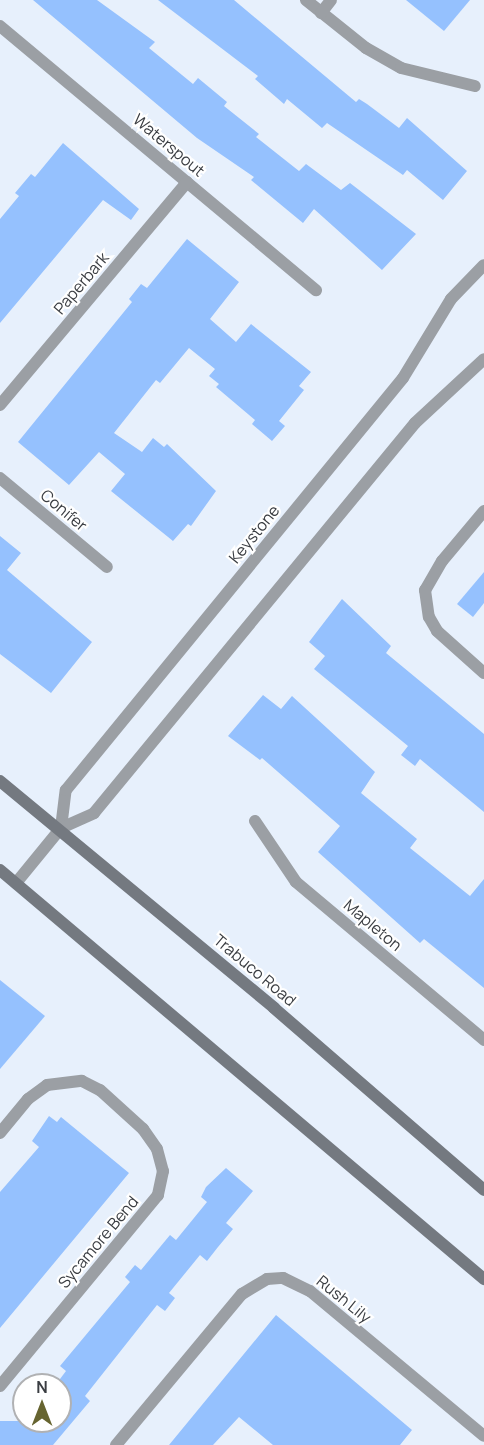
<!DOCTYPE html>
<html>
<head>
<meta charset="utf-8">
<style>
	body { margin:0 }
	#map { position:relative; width:484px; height:1445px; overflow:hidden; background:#e7f0fc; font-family:Manrope,sans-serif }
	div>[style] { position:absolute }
	.building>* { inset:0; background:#95c1fe }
	.minor>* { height:12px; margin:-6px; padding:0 6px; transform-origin:6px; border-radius:6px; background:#9b9fa4 }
	.tertiary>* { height:12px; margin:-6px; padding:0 6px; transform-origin:6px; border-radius:6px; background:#9b9fa4 }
	.secondary>* { height:12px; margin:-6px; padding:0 6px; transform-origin:6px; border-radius:6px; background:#747980 }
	span { translate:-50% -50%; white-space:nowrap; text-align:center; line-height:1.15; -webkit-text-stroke:4.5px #fff; paint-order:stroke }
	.street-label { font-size:16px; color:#3a3d42 }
	.north { position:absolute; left:12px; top:1373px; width:60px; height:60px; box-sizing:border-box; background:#fff; border:2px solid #b0b1b3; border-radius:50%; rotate:0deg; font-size:16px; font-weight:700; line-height:24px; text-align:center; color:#3a3d42 }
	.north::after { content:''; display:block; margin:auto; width:21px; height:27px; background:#666430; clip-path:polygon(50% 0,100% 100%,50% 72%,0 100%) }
</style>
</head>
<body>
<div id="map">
	<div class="building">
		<div style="clip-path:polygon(33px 0,97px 0,155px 42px,149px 48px,193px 84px,198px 78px,227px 102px,224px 106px,259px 134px,256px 137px,299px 171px,306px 164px,341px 190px,350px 183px,416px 234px,382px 270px,314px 209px,303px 223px,251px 180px,254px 177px,197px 138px)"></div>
		<div style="clip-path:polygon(158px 0,234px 0,356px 102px,359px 99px,367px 104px,399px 128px,407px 118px,467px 171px,443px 200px,407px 170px,403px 175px,327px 123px,322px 128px,287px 99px,284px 104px,255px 79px,258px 76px)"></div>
		<div style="clip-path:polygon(406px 0,470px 0,444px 31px)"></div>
		<div style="clip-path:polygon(63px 143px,139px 209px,131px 220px,103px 200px,0 323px,0 219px,19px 196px,15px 193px,31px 174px,35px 177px)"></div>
		<div style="clip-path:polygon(187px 239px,239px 282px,210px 319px,236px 342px,251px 324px,311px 372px,299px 386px,304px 390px,279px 421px,285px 426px,272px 441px,252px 424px,255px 420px,216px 387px,219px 384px,209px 376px,215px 369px,189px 348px,160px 383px,156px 380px,114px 433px,142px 452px,153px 438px,164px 447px,167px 444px,216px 491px,191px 526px,188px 524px,173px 541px,111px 491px,125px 474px,99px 452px,69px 485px,18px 442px,132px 302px,129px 299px,141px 284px,147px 288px)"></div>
		<div style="clip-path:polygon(0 536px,21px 553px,7px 570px,92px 642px,51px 693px,0 654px)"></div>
		<div style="clip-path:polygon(484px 572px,484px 603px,473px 617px,457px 604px)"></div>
		<div style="clip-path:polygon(342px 599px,391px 646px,386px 653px,484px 734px,484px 812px,420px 759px,415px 766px,401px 755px,408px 746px,314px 669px,325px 656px,309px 642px)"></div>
		<div style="clip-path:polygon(263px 695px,281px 709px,292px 696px,375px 772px,361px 793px,417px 839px,410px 848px,470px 896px,484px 879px,484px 988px,424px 939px,420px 943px,318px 852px,340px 826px,262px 758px,260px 760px,228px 736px)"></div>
		<div style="clip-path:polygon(0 980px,45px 1016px,0 1069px)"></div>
		<div style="clip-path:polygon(49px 1116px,57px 1122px,61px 1117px,129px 1173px,0 1328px,0 1192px,39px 1147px,32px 1141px)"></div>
		<div style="clip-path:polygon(226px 1168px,253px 1191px,226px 1223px,233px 1229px,218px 1247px,207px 1261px,200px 1255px,169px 1293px,175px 1298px,165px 1311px,157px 1305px,85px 1396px,90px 1401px,53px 1445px,0 1445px,0 1421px,60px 1421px,60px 1379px,66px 1371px,60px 1366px,130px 1282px,125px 1277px,135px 1265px,141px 1270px,170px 1235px,176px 1240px,207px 1202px,201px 1197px,206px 1187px)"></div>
		<div style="clip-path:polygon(276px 1315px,412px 1430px,400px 1445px,273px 1445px,239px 1417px,213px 1445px,169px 1445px)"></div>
	</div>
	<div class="minor">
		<div style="left:306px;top:0;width:77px;rotate:38.7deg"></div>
		<div style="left:366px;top:48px;width:40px;rotate:29.7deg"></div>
		<div style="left:401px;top:68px;width:76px;rotate:13.7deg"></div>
		<div style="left:321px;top:13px;width:16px;rotate:-52deg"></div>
		<div style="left:0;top:26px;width:412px;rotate:39.9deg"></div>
		<div style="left:0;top:405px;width:291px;rotate:-50deg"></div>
		<div style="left:0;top:478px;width:139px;rotate:39.8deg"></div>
		<div style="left:484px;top:511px;width:65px;rotate:130deg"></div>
		<div style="left:442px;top:561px;width:34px;rotate:120deg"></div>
		<div style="left:425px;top:590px;width:27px;rotate:82deg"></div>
		<div style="left:429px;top:617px;width:16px;rotate:60deg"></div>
		<div style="left:437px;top:631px;width:63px;rotate:41.8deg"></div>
		<div style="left:255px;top:821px;width:73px;rotate:56.1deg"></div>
		<div style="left:296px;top:882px;width:246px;rotate:40deg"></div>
		<div style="left:0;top:1133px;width:44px;rotate:-50.5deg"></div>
		<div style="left:28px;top:1099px;width:24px;rotate:-36deg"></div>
		<div style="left:47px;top:1085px;width:35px;rotate:-7deg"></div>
		<div style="left:82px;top:1081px;width:20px;rotate:27deg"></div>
		<div style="left:100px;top:1090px;width:58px;rotate:42.2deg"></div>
		<div style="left:143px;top:1129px;width:24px;rotate:55deg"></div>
		<div style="left:157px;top:1149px;width:23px;rotate:75deg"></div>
		<div style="left:163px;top:1171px;width:25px;rotate:102deg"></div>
		<div style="left:158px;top:1195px;width:248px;rotate:129.6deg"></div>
		<div style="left:116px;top:1445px;width:197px;rotate:-50.2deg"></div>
		<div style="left:242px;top:1294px;width:29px;rotate:-31deg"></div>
		<div style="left:267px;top:1279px;width:16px;rotate:-4deg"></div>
		<div style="left:283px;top:1278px;width:30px;rotate:26deg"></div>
		<div style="left:310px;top:1291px;width:226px;rotate:39.8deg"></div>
	</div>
	<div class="tertiary">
		<div style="left:61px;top:828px;width:38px;rotate:-83deg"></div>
		<div style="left:66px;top:790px;width:532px;rotate:-50.72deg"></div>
		<div style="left:403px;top:378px;width:92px;rotate:-58.7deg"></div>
		<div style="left:451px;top:299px;width:47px;rotate:-45.9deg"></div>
		<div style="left:16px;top:883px;width:71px;rotate:-50.7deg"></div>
		<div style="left:61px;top:828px;width:36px;rotate:-24deg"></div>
		<div style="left:94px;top:813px;width:505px;rotate:-50.54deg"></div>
		<div style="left:415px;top:423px;width:94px;rotate:-42.8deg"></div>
	</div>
	<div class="secondary">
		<div style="left:0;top:781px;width:356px;rotate:39.6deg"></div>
		<div style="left:274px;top:1008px;width:278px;rotate:40.9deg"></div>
		<div style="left:0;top:870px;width:634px;rotate:40.2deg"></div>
	</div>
	<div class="street-label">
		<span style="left:169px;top:145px;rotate:40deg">Waterspout</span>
		<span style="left:81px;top:283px;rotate:-50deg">Paperbark</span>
		<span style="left:64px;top:510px;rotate:40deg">Conifer</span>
		<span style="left:254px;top:534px;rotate:-51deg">Keystone</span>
		<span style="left:373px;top:925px;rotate:40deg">Mapleton</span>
		<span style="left:255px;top:970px;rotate:40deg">Trabuco Road</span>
		<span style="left:98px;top:1242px;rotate:-50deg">Sycamore Bend</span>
		<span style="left:344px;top:1299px;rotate:39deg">Rush Lily</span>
	</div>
	<div class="north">N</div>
</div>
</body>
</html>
